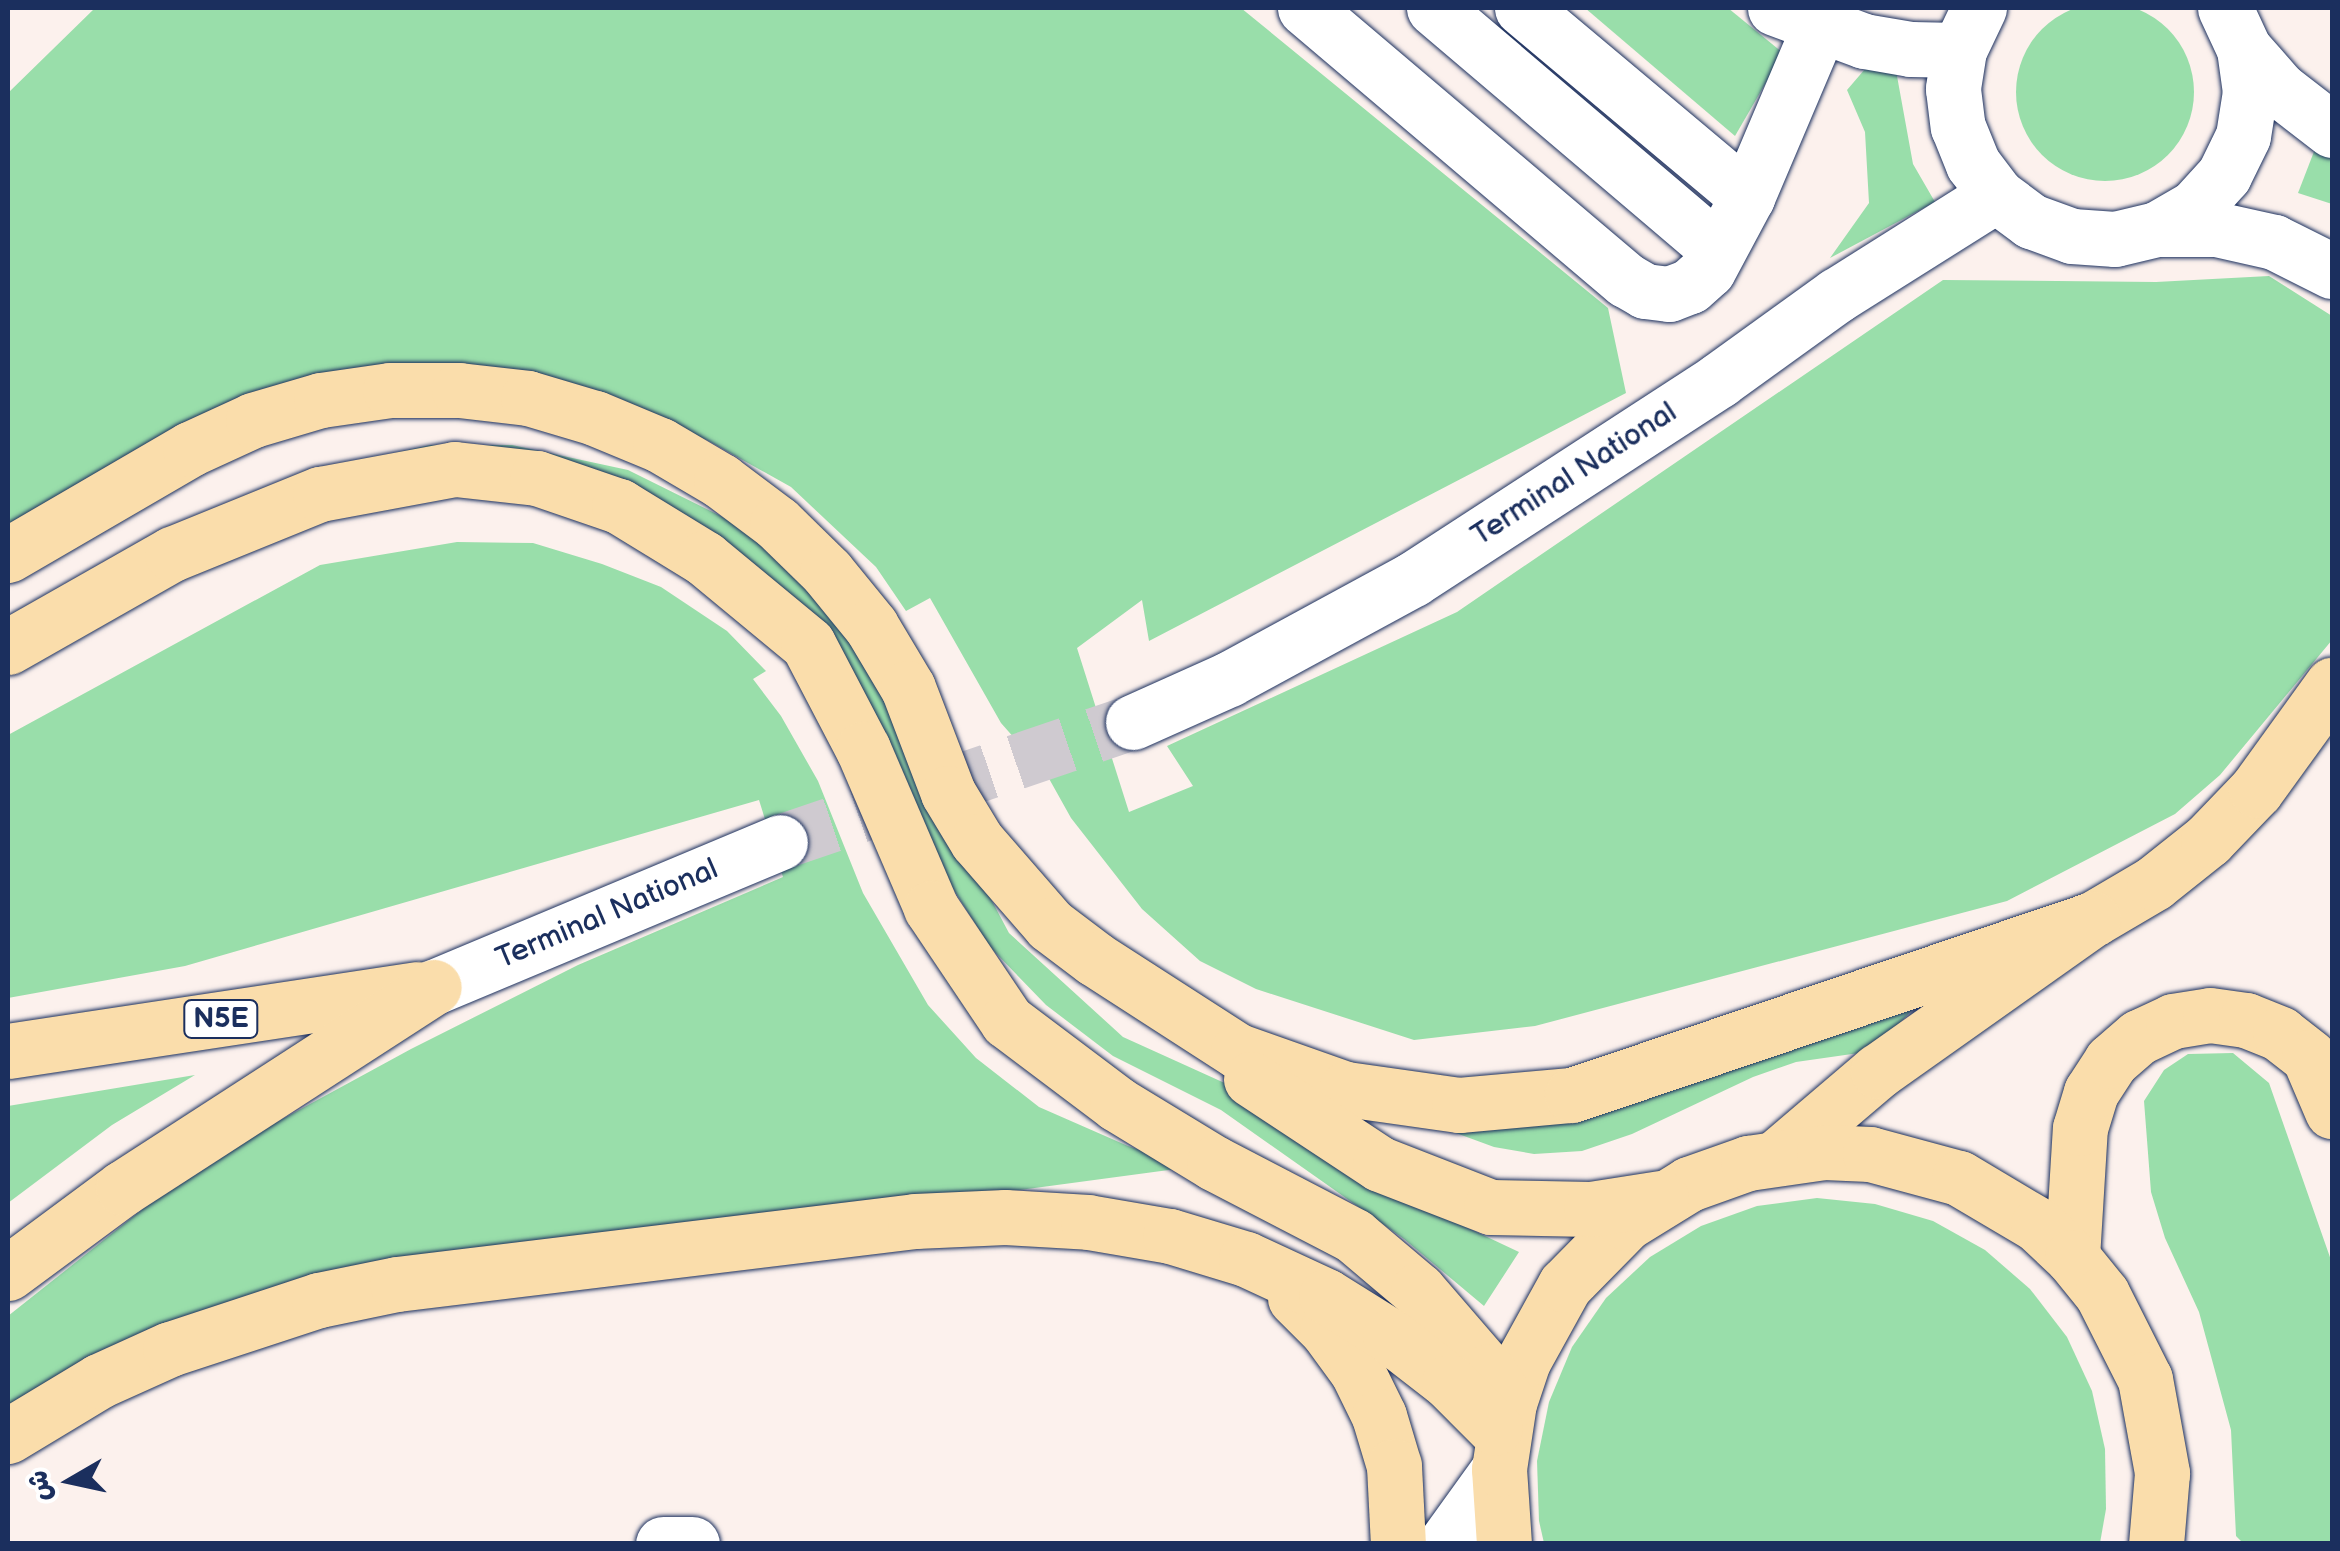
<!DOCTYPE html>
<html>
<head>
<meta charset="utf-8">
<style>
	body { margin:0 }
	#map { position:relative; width:2340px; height:1551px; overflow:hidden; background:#fcf1ed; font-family:"Balsamiq Sans","Playpen Sans Arabic",sans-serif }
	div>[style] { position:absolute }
	.green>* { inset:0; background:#99deaa }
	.round { border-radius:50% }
	.minor-tunnel>* { height:55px; margin-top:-27.5px; transform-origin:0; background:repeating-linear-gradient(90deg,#cfcad0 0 55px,transparent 0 83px) }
	.roads { filter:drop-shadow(0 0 2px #1b2f5e) drop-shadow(0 0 2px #1b2f5e) }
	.minor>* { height:55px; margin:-27.5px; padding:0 27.5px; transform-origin:27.5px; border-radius:27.5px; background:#fff }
	.major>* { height:55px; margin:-27.5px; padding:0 27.5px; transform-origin:27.5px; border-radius:27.5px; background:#faddab }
	.highway>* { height:55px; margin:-27.5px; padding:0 27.5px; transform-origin:27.5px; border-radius:27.5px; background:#faddab }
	span { translate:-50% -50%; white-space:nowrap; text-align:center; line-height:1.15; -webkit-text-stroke:8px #fff; paint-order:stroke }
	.shield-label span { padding:2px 8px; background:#fff; border:2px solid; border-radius:8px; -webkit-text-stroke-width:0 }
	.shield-label { font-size:28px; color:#1b2f5e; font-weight:700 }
	.street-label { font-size:30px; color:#1b2f5e }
	.frame { position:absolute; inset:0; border:10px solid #1b2f5e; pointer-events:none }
	.north { position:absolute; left:20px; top:1431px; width:100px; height:100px; -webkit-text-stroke:8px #fff; paint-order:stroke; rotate:261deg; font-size:28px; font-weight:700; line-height:40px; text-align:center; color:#1b2f5e }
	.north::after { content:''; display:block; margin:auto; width:35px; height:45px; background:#1b2f5e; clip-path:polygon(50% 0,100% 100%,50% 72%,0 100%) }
</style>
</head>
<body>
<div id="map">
	<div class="green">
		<div class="round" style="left:2016px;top:3px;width:178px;height:178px"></div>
		<div style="clip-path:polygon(95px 8px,1241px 8px,1608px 308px,1626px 393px,1149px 641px,1142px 600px,1077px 648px,1129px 812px,1193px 786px,1167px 746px,1457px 612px,1943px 280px,2156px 282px,2269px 276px,2332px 316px,2332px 640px,2220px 775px,2175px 814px,2007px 901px,1535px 1026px,1414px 1040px,1256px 989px,1200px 961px,1142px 909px,1071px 818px,1047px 775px,1001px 723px,930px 598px,906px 611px,876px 567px,791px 487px,707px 440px,607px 404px,344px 399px,8px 562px,8px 93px)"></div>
		<div style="clip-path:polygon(1585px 8px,1728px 8px,1783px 53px,1735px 136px)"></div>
		<div style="clip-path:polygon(1895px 65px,1913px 164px,1935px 202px,1830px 258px,1869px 203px,1865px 132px,1847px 90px,1865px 69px)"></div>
		<div style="clip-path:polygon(2315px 149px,2332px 158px,2332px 204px,2298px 193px)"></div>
		<div style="clip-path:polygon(430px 445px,512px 445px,628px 470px,759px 535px,836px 608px,1009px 933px,1123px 1037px,1229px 1085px,1381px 1187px,1519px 1252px,1484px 1306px,1404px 1239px,1221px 1110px,1113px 1056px,1046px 1005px,990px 947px,744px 558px,436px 469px,306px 473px)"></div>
		<div style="clip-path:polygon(457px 542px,533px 543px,602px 564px,661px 587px,727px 631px,766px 671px,753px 679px,781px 716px,818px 781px,863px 893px,928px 1005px,976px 1058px,1039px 1107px,1128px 1146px,1191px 1167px,390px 1274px,8px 1407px,8px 1316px,158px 1197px,244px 1140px,411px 1049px,578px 965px,783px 877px,759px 800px,185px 966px,8px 998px,8px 735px,320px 565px)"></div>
		<div style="clip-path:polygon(1916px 1006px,1889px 1034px,1859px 1053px,1796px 1062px,1753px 1077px,1632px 1134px,1582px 1151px,1534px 1154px,1494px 1147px,1426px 1122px)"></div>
		<div style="clip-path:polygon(2233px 1053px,2269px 1083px,2332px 1263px,2332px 1543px,2243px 1543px,2236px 1536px,2231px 1430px,2199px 1312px,2165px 1238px,2151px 1192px,2144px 1101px,2164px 1070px,2188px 1054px)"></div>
		<div style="clip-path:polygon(195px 1075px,112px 1125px,8px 1203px,8px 1106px)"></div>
		<div style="clip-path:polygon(1817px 1198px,1875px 1204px,1933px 1221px,1985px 1250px,2030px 1289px,2067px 1337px,2092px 1391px,2105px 1449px,2106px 1509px,2100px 1543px,1544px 1543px,1539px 1521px,1537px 1461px,1549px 1402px,1572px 1347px,1606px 1298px,1650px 1257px,1701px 1226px,1757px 1206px)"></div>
	</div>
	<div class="minor-tunnel">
		<div style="left:780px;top:842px;width:373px;rotate:-18.8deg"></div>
	</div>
	<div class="roads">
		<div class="minor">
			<div style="left:1305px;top:8px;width:421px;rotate:40.3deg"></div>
			<div style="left:1626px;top:280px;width:22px;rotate:30deg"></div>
			<div style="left:1645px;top:291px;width:24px;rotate:7deg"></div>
			<div style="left:1669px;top:294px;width:22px;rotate:-21deg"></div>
			<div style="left:1690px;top:286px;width:24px;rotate:-42deg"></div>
			<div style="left:1708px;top:270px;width:83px;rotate:-61.9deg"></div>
			<div style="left:1747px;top:197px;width:185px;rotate:-67deg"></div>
			<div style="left:1434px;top:8px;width:373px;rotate:40.4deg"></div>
			<div style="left:1522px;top:8px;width:294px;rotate:40deg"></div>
			<div style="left:1775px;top:8px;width:95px;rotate:20.3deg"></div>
			<div style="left:1864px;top:41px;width:48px;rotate:9.7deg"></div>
			<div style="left:1911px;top:49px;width:48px;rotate:1.2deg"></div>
			<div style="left:1979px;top:8px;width:47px;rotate:115.5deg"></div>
			<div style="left:1959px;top:50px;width:39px;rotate:99deg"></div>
			<div style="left:1953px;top:89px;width:38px;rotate:83deg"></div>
			<div style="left:1958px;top:127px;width:40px;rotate:68deg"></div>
			<div style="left:1973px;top:164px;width:39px;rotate:53deg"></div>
			<div style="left:1996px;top:195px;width:44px;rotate:36.6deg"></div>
			<div style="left:2031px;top:221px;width:44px;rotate:20.1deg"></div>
			<div style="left:2072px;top:236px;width:43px;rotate:4deg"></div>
			<div style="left:2115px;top:239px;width:43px;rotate:-13.4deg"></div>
			<div style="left:2157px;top:229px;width:44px;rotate:-30.1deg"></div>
			<div style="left:2195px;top:207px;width:43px;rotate:-47.8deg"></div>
			<div style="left:2224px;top:175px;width:43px;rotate:-64deg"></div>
			<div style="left:2243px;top:136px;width:45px;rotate:-81deg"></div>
			<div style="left:2250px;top:92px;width:43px;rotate:-97.9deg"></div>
			<div style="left:2244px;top:49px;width:45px;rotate:-114.9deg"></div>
			<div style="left:2244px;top:49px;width:53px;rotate:48.8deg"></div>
			<div style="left:2279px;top:89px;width:67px;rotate:37.7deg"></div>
			<div style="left:2157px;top:229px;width:59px"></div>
			<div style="left:2216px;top:229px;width:59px;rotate:12.6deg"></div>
			<div style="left:2274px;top:242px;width:65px;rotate:26.6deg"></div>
			<div style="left:1133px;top:722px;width:105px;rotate:-24.1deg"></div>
			<div style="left:1229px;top:679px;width:209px;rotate:-28.5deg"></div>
			<div style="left:1413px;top:579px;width:365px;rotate:-33deg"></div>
			<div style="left:1719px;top:380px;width:145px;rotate:-35.8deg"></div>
			<div style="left:1837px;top:295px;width:188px;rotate:-32.2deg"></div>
			<div style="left:434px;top:987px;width:375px;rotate:-22.7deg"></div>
			<div style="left:663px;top:1544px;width:29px"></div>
			<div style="left:1445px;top:1544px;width:92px;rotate:-54.2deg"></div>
		</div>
		<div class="major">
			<div style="left:1778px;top:1156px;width:131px;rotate:-40.4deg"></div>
			<div style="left:1878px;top:1071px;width:263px;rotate:-35.3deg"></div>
			<div style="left:2093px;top:919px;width:71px;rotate:-30.5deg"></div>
			<div style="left:2154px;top:883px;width:69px;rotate:-38.5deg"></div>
			<div style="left:2208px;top:840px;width:69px;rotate:-46.2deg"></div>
			<div style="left:2256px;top:790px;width:130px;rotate:-54.1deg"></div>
			<div style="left:2072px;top:1257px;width:129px;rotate:-86.5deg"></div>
			<div style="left:2080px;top:1128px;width:38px;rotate:-73deg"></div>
			<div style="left:2091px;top:1092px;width:37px;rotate:-57deg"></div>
			<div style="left:2111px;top:1061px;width:37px;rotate:-41deg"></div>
			<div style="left:2139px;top:1037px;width:38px;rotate:-25deg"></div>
			<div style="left:2173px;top:1021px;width:37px;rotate:-9deg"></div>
			<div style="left:2210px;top:1015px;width:36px;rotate:8deg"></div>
			<div style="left:2246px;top:1020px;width:37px;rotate:22deg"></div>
			<div style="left:2280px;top:1034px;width:37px;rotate:38deg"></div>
			<div style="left:2309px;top:1057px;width:59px;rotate:66.9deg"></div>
			<div style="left:1504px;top:1544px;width:75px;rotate:-93.8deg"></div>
			<div style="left:1499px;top:1469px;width:67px;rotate:-81.4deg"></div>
			<div style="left:1509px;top:1403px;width:44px;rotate:-71.6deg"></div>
			<div style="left:1523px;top:1361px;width:87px;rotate:-61.1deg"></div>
			<div style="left:1565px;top:1285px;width:87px;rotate:-45.5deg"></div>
			<div style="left:1626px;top:1223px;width:74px;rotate:-31.8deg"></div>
			<div style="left:1689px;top:1184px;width:63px;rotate:-19.6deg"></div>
			<div style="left:1748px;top:1163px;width:77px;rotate:-8.2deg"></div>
			<div style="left:1824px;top:1152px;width:46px;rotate:2.5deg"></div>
			<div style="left:1870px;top:1154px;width:92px;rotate:15.1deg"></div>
			<div style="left:1959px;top:1178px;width:92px;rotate:30.7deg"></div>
			<div style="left:2038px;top:1225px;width:47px;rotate:43.3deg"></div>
			<div style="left:2072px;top:1257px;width:48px;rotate:51deg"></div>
			<div style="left:2102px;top:1294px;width:95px;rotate:63.2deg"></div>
			<div style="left:2145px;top:1379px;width:96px;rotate:79.7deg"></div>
			<div style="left:2162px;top:1473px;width:71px;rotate:94.8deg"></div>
		</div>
		<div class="highway">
			<div style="left:8px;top:555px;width:211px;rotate:-30.2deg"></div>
			<div style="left:190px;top:449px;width:69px;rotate:-24.7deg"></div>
			<div style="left:253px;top:420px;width:71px;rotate:-16.4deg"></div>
			<div style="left:321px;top:400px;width:70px;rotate:-8.2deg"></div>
			<div style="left:390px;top:390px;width:69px"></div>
			<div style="left:459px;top:390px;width:69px;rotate:6.6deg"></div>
			<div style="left:528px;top:398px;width:70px;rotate:16.6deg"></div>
			<div style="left:595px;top:418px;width:70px;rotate:22.6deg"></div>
			<div style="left:660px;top:445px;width:71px;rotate:30.5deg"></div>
			<div style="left:721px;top:481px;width:70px;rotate:36.9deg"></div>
			<div style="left:777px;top:523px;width:70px;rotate:44.4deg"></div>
			<div style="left:827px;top:572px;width:70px;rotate:50.8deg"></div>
			<div style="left:871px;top:626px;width:72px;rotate:59.2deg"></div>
			<div style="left:908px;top:688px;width:112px;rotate:69.1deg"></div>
			<div style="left:948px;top:793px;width:56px;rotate:58.9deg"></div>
			<div style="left:977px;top:841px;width:111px;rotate:49deg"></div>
			<div style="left:1050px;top:925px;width:56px;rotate:37.1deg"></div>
			<div style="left:1095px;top:959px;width:170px;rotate:32.8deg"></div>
			<div style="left:1238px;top:1051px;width:114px;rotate:19.4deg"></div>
			<div style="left:1346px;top:1089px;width:114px;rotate:8.1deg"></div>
			<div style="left:1459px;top:1105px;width:113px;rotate:-5.1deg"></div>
			<div style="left:1572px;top:1095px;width:550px;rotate:-18.67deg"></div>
			<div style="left:8px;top:647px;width:189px;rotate:-29.6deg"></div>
			<div style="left:172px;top:554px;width:160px;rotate:-22.1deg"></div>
			<div style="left:320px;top:494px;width:137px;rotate:-10.5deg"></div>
			<div style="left:455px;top:469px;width:82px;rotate:6.3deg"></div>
			<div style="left:537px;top:478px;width:87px;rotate:18.9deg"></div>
			<div style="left:619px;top:506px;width:100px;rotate:31.5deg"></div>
			<div style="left:704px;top:558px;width:135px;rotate:39.6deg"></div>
			<div style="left:808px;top:644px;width:119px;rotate:62.4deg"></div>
			<div style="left:863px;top:749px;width:173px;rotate:66.8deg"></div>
			<div style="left:931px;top:908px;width:136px;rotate:56.1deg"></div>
			<div style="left:1007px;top:1021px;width:138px;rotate:37deg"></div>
			<div style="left:1117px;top:1104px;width:114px;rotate:31.3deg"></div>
			<div style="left:1214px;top:1163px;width:158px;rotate:27.5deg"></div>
			<div style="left:1354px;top:1236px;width:84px;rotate:40.2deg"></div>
			<div style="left:1418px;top:1290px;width:107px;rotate:49.2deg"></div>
			<div style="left:1488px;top:1371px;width:38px;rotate:57deg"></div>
			<div style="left:8px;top:1051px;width:414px;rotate:-8.6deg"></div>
			<div style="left:1251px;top:1079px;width:154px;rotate:33.4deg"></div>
			<div style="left:1380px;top:1164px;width:119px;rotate:21.2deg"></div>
			<div style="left:1491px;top:1207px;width:100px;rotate:1.1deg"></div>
			<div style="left:1591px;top:1209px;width:71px;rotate:-8.9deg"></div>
			<div style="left:8px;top:1273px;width:143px;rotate:-36.5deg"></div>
			<div style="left:123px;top:1188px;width:370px;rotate:-32.9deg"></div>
			<div style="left:1295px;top:1298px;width:45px;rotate:45deg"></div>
			<div style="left:1327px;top:1330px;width:51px;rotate:53.8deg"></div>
			<div style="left:1357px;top:1371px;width:50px;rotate:63.9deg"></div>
			<div style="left:1379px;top:1416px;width:52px;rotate:73.3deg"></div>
			<div style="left:1394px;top:1466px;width:78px;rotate:87.1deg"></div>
			<div style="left:8px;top:1436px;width:106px;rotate:-31.1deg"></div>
			<div style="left:99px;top:1381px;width:78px;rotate:-24.3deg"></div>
			<div style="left:170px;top:1349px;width:157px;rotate:-18.2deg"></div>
			<div style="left:319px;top:1300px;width:80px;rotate:-11.6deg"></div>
			<div style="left:397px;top:1284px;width:522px;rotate:-6.93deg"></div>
			<div style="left:915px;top:1221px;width:90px;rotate:-2.5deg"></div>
			<div style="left:1005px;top:1217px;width:83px;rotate:3.4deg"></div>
			<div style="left:1088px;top:1222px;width:83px;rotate:9.7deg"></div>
			<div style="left:1170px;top:1236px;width:79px;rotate:16.8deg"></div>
			<div style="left:1246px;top:1259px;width:88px;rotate:24.8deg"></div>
			<div style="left:1326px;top:1296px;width:75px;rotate:32deg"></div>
			<div style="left:1390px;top:1336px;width:75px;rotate:37.9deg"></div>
			<div style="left:1449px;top:1382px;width:65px;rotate:45deg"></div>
		</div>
	</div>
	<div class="shield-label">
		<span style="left:221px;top:1019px">N5E</span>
	</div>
	<div class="street-label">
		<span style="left:1574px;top:474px;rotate:-33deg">Terminal National</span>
		<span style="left:607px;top:914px;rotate:-23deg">Terminal National</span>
	</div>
	<div class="frame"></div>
	<div class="north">ش</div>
</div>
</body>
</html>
